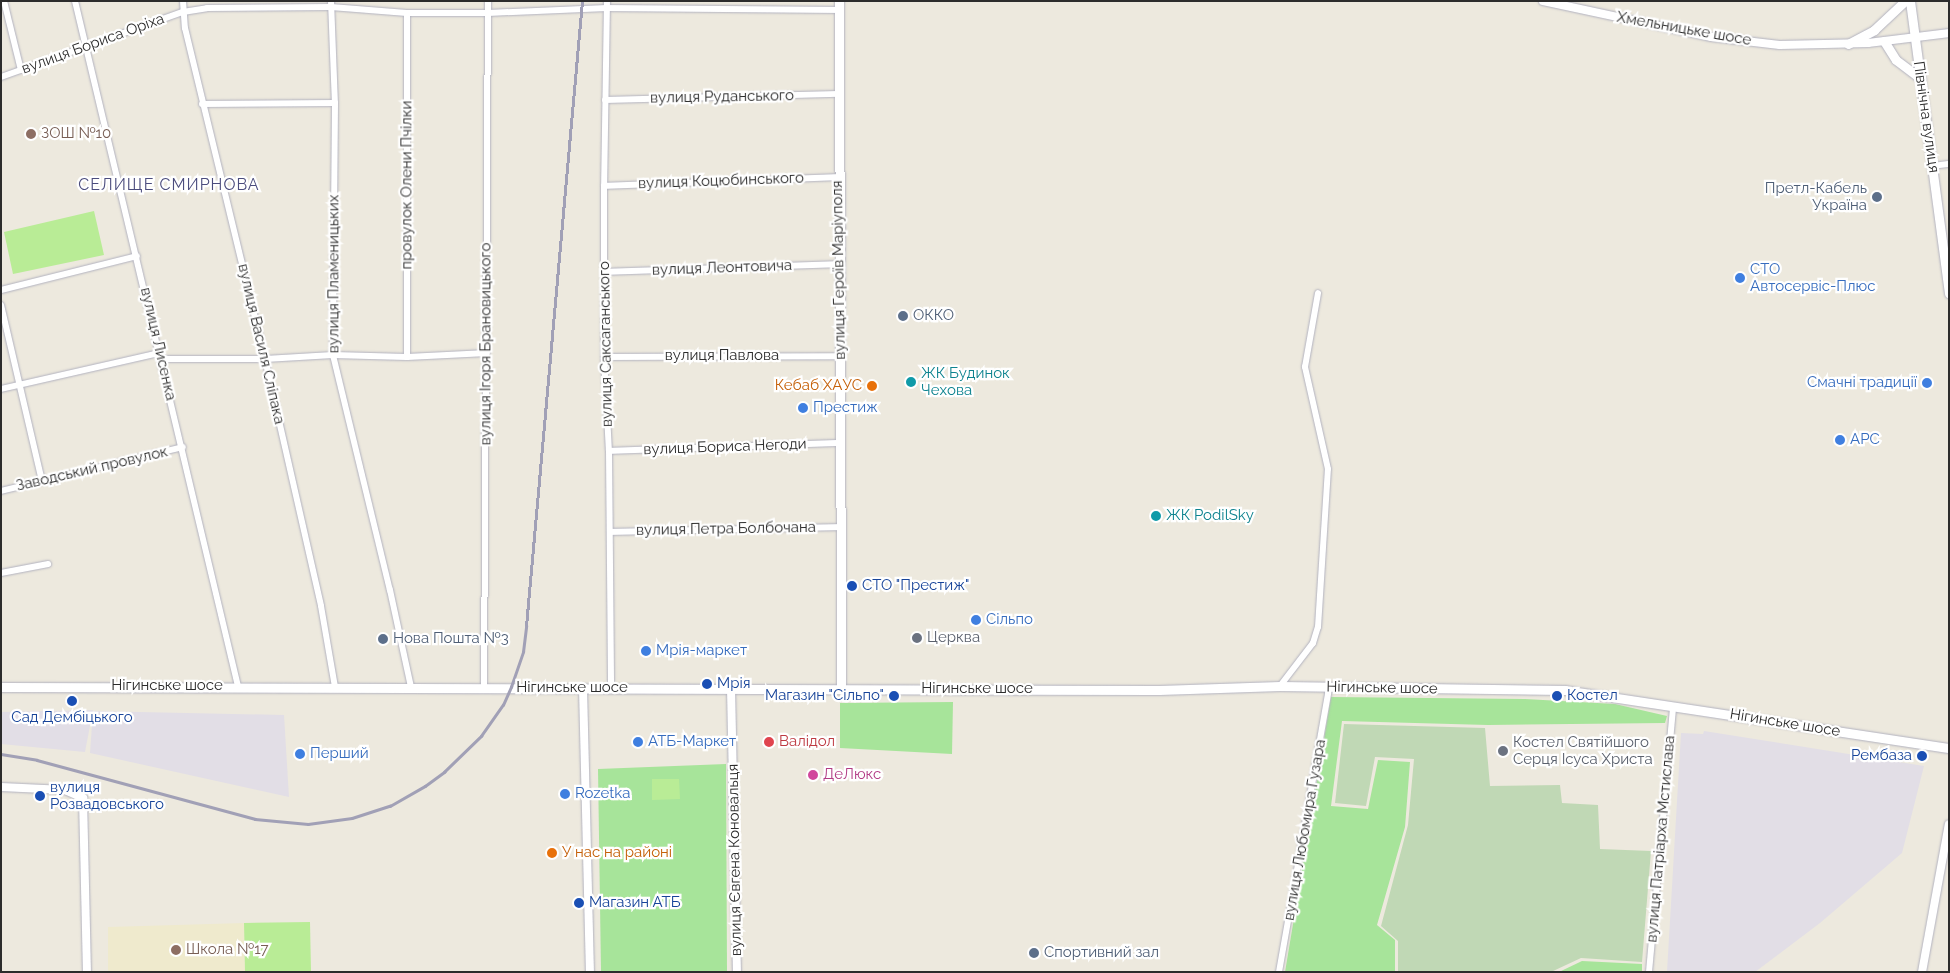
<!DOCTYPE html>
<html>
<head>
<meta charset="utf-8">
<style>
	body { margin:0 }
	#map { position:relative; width:1950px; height:973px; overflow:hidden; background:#ede9de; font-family:Raleway,sans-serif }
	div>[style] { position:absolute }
	.industrial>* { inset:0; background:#e2dee6 }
	.education>* { inset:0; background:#efeacd }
	.green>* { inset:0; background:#a7e49a }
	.cemetery>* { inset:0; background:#c0d8b5 }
	.pitch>* { inset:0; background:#b9ec96 }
	.roads { filter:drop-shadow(0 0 1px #b2b2bf) drop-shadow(0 0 1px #b2b2bf) }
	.minor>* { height:6px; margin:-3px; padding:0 3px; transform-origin:3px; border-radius:3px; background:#fff }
	.tertiary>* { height:8px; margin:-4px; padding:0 4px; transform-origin:4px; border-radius:4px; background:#fff }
	.secondary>* { height:9px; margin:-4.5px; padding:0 4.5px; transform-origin:4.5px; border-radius:4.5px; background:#fff }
	.rail>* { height:2.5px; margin:-1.25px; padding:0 1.25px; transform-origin:1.25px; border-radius:1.25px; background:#a1a0b6 }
	.dots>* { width:14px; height:14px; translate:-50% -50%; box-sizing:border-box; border:2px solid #fff; border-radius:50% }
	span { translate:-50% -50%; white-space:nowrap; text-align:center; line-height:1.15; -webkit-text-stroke:4.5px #fff; paint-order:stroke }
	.street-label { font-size:15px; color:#2c2c2c }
	.education-label { font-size:15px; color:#785e54 }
	.left { translate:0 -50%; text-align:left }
	.service-label { font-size:15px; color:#4e5e75 }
	.right { translate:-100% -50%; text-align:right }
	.shop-label { font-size:15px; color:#366cbe }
	.culture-label { font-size:15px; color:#0d838f }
	.food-label { font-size:15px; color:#c56008 }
	.transit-label { font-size:15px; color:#164399 }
	.worship-label { font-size:15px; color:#5b616d }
	.health-label { font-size:15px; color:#be3a42 }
	.hotel-label { font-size:15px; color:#b23c85 }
	.neighbourhood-label { font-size:16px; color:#4b4c7d; letter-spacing:1px }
	.frame { position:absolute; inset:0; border:2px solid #2c2c2c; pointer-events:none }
</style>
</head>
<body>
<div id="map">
	<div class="industrial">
		<div style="clip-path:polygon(93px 710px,85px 752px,1px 744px,1px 712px)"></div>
		<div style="clip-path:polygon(93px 711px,284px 715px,289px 797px,90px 753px)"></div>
		<div style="clip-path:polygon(1704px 731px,1924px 766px,1902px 853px,1820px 923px,1755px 972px,1667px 972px,1681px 733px,1703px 734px)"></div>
	</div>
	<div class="education">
		<div style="clip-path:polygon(244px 923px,245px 972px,108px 972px,108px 927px)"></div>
	</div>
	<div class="green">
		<div style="clip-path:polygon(1331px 697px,1525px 699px,1615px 704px,1667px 716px,1665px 723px,1488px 725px,1342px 721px,1331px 806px,1368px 809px,1378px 760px,1410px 762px,1405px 827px,1377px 925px,1395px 940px,1395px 972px,1285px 972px)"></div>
		<div style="clip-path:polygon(953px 702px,952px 754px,840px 748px,840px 703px)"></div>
		<div style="clip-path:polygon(726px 764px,727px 972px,601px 972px,598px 769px)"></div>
		<div style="clip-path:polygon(1582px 961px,1642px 964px,1642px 972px,1559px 972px)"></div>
	</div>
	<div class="cemetery">
		<div style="clip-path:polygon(1344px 724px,1485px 728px,1490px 786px,1560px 785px,1562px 803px,1598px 805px,1600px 849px,1651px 851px,1642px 962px,1581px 958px,1551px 972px,1398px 972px,1398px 941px,1381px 926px,1408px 825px,1414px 759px,1375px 757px,1366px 806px,1335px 803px)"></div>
	</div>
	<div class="pitch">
		<div style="clip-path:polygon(94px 211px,104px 255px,13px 274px,4px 232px)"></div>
		<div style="clip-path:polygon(652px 779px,679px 779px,680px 799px,652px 800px)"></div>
		<div style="clip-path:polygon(310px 922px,311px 972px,245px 972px,244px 923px)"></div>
	</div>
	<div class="roads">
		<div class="minor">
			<div style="left:4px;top:1px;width:71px;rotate:76.2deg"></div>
			<div style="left:75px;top:1px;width:704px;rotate:76.62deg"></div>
			<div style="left:183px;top:1px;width:27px;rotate:86deg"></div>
			<div style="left:185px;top:28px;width:341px;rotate:76.4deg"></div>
			<div style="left:265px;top:359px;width:253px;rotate:77.2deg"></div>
			<div style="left:321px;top:606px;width:82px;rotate:80.2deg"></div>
			<div style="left:331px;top:1px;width:102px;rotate:87.8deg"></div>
			<div style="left:335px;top:103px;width:252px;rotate:90.5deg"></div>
			<div style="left:333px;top:355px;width:242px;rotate:76.4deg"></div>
			<div style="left:390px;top:590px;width:99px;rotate:77.8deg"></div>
			<div style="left:607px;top:1px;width:185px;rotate:90.9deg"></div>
			<div style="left:604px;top:186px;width:171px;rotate:90deg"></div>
			<div style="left:604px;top:357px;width:94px;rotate:87deg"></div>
			<div style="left:609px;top:451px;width:237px;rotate:89.5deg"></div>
			<div style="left:407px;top:13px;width:344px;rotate:90deg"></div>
			<div style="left:1px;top:77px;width:193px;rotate:-19.7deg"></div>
			<div style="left:183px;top:12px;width:24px;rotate:-9deg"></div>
			<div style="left:207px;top:8px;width:124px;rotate:-0.5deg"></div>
			<div style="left:331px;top:7px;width:76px;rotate:4.5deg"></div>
			<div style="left:407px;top:13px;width:81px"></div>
			<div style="left:488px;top:13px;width:119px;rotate:-2.4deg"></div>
			<div style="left:607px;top:8px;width:232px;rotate:0.5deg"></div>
			<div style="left:605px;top:100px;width:234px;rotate:-1.5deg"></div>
			<div style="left:202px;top:104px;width:133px;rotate:-0.4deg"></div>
			<div style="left:1932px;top:166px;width:17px;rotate:-7deg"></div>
			<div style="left:604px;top:186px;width:234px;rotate:-2.2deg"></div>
			<div style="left:604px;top:272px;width:236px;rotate:-1.9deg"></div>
			<div style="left:1px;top:290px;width:140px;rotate:-14deg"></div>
			<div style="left:1px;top:305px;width:181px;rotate:76.9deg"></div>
			<div style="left:604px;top:357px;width:237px;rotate:-0.2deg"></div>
			<div style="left:161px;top:359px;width:104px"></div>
			<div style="left:265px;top:359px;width:68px;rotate:-3.4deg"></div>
			<div style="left:333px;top:355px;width:74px;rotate:1.5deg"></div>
			<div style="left:407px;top:357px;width:80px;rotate:-2.9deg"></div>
			<div style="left:1px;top:389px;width:162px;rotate:-12.8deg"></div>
			<div style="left:609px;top:451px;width:232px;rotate:-2deg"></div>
			<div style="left:1px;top:491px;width:187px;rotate:-13.6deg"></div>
			<div style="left:610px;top:532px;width:231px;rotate:-1.2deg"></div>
			<div style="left:1px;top:573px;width:48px;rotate:-10.8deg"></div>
			<div style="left:1280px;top:686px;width:54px;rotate:-52.5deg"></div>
			<div style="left:1313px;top:643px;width:17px;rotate:-73deg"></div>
			<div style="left:1318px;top:627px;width:158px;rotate:-86.4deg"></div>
			<div style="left:1328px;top:469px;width:105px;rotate:-102.7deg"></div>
			<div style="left:1305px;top:367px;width:75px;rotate:-80deg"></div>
			<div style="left:484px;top:687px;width:686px;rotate:-89.67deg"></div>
			<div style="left:1279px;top:972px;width:289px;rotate:-80deg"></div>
			<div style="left:1649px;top:972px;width:267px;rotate:-84.8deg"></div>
		</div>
		<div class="tertiary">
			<div style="left:1543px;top:1px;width:172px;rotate:12.1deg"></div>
			<div style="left:1711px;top:37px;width:69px;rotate:6.6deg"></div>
			<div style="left:1780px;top:45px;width:88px;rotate:-1.3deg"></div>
			<div style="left:1868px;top:43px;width:82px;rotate:-7deg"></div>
			<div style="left:583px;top:688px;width:284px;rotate:88.6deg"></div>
			<div style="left:731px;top:688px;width:284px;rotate:88.8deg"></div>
			<div style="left:1px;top:787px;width:64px;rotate:2.7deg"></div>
			<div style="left:65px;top:790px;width:20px;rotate:24deg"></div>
			<div style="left:83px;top:798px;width:174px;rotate:88.7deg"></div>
			<div style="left:1922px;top:972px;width:150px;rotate:-79.7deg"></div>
		</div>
		<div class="secondary">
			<div style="left:839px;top:1px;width:687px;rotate:89.83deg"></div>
			<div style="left:1910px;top:1px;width:295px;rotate:82.4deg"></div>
			<div style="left:1884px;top:41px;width:22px;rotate:58deg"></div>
			<div style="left:1896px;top:60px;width:31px;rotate:37deg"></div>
			<div style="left:1848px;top:44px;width:30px;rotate:-28deg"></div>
			<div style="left:1874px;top:30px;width:42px;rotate:-43.1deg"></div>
			<div style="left:1px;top:687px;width:1158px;rotate:0.15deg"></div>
			<div style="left:1159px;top:690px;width:121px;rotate:-1.9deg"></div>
			<div style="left:1280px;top:686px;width:285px;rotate:0.8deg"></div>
			<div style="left:1565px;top:690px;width:388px;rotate:8.6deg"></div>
		</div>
	</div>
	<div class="rail">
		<div style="left:1px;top:754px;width:36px;rotate:9deg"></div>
		<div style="left:37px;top:760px;width:226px;rotate:15.1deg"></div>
		<div style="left:255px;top:819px;width:53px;rotate:5.4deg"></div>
		<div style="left:308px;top:824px;width:44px;rotate:-7.8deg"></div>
		<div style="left:352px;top:818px;width:40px;rotate:-18deg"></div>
		<div style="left:390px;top:806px;width:40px;rotate:-29.7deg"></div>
		<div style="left:425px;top:786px;width:24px;rotate:-36deg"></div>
		<div style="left:444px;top:772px;width:52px;rotate:-44.2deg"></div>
		<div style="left:481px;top:736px;width:38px;rotate:-55deg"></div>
		<div style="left:503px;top:705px;width:20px;rotate:-66deg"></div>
		<div style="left:511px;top:687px;width:37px;rotate:-71deg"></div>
		<div style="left:523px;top:652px;width:26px;rotate:-83deg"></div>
		<div style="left:526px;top:626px;width:628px;rotate:-84.88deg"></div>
	</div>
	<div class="dots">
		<div style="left:31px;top:134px;background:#8d6e63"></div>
		<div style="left:1877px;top:197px;background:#5c6f8a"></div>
		<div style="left:1740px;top:278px;background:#3f7fe0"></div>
		<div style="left:903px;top:316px;background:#5c6f8a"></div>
		<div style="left:911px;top:382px;background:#0f9aa8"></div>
		<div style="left:1927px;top:383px;background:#3f7fe0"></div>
		<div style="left:872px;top:386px;background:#e8710a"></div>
		<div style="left:803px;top:408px;background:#3f7fe0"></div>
		<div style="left:1840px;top:440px;background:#3f7fe0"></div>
		<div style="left:1156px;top:516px;background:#0f9aa8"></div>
		<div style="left:852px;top:586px;background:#1a4fb4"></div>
		<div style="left:976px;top:620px;background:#3f7fe0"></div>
		<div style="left:917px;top:638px;background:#6b7280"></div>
		<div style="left:383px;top:639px;background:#5c6f8a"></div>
		<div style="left:646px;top:651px;background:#3f7fe0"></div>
		<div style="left:707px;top:684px;background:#1a4fb4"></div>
		<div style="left:894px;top:696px;background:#1a4fb4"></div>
		<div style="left:1557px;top:696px;background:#1a4fb4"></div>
		<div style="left:72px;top:701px;background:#1a4fb4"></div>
		<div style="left:638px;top:742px;background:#3f7fe0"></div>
		<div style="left:769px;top:742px;background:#e0444e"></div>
		<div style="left:1503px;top:751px;background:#6b7280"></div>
		<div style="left:300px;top:754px;background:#3f7fe0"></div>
		<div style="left:1922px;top:756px;background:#1a4fb4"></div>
		<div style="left:813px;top:775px;background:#d1479c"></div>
		<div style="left:565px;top:794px;background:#3f7fe0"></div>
		<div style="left:40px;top:796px;background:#1a4fb4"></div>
		<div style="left:552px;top:853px;background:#e8710a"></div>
		<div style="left:579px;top:903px;background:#1a4fb4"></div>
		<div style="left:176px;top:950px;background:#8d6e63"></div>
		<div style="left:1034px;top:953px;background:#5c6f8a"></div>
	</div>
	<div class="street-label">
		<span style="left:1684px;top:29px;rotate:10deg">Хмельницьке шосе</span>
		<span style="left:93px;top:44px;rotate:-20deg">вулиця Бориса Оріха</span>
		<span style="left:722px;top:97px;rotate:-1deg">вулиця Руданського</span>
		<span style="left:1926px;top:117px;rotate:82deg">Північна вулиця</span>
		<span style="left:721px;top:181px;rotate:-2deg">вулиця Коцюбинського</span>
		<span style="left:407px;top:185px;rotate:-90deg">провулок Олени Пчілки</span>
		<span style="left:722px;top:268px;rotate:-2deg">вулиця Леонтовича</span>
		<span style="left:839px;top:270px;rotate:-91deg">вулиця Героїв Маріуполя</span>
		<span style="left:334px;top:274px;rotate:-90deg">вулиця Пламеницьких</span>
		<span style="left:158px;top:344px;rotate:77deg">вулиця Лисенка</span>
		<span style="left:261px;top:344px;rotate:77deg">вулиця Василя Сліпака</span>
		<span style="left:486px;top:344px;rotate:-90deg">вулиця Ігоря Брановицького</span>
		<span style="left:606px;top:344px;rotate:-91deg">вулиця Саксаганського</span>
		<span style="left:722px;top:356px">вулиця Павлова</span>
		<span style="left:725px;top:447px;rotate:-2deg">вулиця Бориса Негоди</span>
		<span style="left:92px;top:469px;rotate:-13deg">Заводський провулок</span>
		<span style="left:726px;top:529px;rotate:-1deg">вулиця Петра Болбочана</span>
		<span style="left:167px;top:686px">Нігинське шосе</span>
		<span style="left:572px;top:688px">Нігинське шосе</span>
		<span style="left:1382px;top:688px;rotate:1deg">Нігинське шосе</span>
		<span style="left:977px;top:689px">Нігинське шосе</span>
		<span style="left:1785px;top:723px;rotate:9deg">Нігинське шосе</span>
		<span style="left:1305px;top:830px;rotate:-80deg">вулиця Любомира Гузара</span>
		<span style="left:1661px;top:839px;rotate:-85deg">вулиця Патріарха Мстислава</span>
		<span style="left:735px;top:860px;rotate:-91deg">вулиця Євгена Коновальця</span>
	</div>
	<div class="education-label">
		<span class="left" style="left:41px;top:134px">ЗОШ №10</span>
		<span class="left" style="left:186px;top:950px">Школа №17</span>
	</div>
	<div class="service-label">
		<span class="right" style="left:1867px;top:197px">Претл-Кабель<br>Україна</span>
		<span class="left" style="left:913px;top:316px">ОККО</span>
		<span class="left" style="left:393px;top:639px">Нова Пошта №3</span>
		<span class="left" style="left:1044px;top:953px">Спортивний зал</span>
	</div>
	<div class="shop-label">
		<span class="left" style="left:1750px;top:278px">СТО<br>Автосервіс-Плюс</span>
		<span class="right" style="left:1917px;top:383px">Смачні традиції</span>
		<span class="left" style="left:813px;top:408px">Престиж</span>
		<span class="left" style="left:1850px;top:440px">АРС</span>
		<span class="left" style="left:986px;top:620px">Сільпо</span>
		<span class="left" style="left:656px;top:651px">Мрія-маркет</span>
		<span class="left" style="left:648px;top:742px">АТБ-Маркет</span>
		<span class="left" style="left:310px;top:754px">Перший</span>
		<span class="left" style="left:575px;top:794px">Rozetka</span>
	</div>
	<div class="culture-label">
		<span class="left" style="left:921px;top:382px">ЖК Будинок<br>Чехова</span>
		<span class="left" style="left:1166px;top:516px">ЖК PodilSky</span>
	</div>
	<div class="food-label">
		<span class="right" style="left:862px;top:386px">Кебаб ХАУС</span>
		<span class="left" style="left:562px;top:853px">У нас на районі</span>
	</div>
	<div class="transit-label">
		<span class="left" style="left:862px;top:586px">СТО "Престиж"</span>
		<span class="left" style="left:717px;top:684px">Мрія</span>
		<span class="right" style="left:884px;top:696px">Магазин "Сільпо"</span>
		<span class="left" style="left:1567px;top:696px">Костел</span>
		<span style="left:72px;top:718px">Сад Дембіцького</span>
		<span class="right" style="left:1912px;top:756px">Рембаза</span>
		<span class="left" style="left:50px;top:796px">вулиця<br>Розвадовського</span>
		<span class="left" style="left:589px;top:903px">Магазин АТБ</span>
	</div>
	<div class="worship-label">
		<span class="left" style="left:927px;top:638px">Церква</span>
		<span class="left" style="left:1513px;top:751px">Костел Святійшого<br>Серця Ісуса Христа</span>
	</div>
	<div class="health-label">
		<span class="left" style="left:779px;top:742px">Валідол</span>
	</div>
	<div class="hotel-label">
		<span class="left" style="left:823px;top:775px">ДеЛюкс</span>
	</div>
	<div class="neighbourhood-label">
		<span style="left:169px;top:185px">СЕЛИЩЕ СМИРНОВА</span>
	</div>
	<div class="frame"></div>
</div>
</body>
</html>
